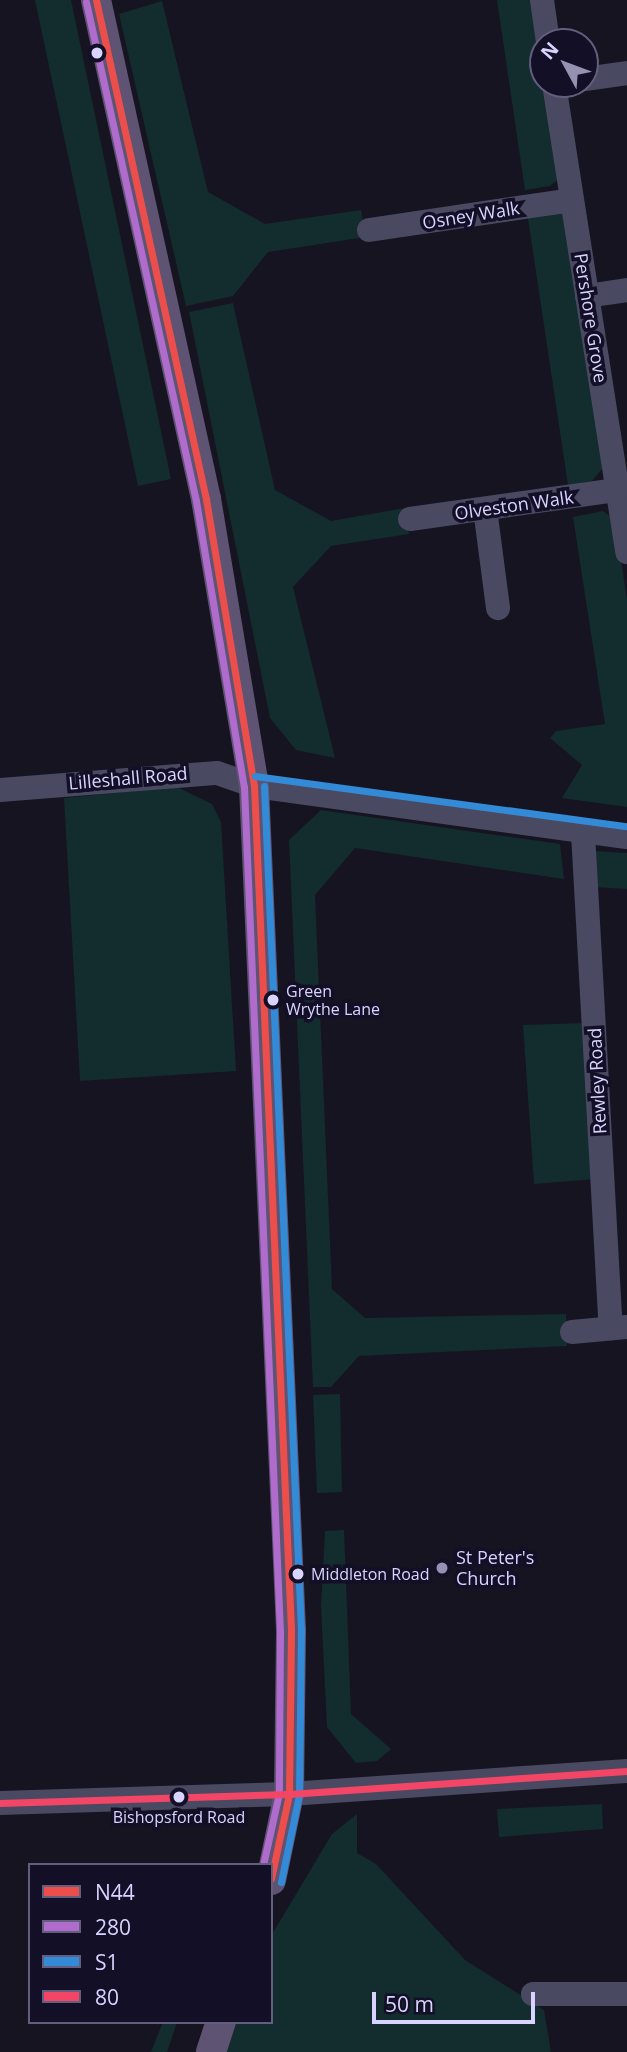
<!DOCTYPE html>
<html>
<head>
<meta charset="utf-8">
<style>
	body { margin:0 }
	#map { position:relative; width:627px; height:2052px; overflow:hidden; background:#161421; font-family:"Open Sans",sans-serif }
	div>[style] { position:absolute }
	.green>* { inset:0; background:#132c2d }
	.minor>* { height:24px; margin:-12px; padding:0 12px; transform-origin:12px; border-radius:12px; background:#4a4962 }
	.major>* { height:30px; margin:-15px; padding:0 15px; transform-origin:15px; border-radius:15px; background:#5e5373 }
	.bus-1>* { height:7px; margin:-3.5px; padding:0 3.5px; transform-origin:3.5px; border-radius:3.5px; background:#ec4f4b }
	.bus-2>* { height:7px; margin:-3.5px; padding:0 3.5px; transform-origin:3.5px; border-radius:3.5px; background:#b06ccc }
	.bus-3>* { height:7px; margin:-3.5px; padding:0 3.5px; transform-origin:3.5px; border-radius:3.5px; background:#338bd7 }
	.bus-4>* { height:7px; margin:-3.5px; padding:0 3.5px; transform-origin:3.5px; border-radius:3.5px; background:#f34667 }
	.dots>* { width:19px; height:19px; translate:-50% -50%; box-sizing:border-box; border:4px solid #130f26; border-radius:50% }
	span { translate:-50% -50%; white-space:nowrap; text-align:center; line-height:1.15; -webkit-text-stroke:7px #130f26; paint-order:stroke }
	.bus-label { font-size:16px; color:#d9d4ff }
	.left { translate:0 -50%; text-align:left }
	.street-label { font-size:18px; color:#d9d4ff }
	.poi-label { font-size:18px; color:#d9d4ff }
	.legend { position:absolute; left:28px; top:1863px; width:245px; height:161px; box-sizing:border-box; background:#130f26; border:2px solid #625e7d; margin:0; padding:9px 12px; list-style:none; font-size:21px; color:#d9d4ff }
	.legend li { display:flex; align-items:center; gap:14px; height:35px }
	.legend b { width:35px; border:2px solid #625e7d }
	.north { position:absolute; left:529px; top:28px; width:70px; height:70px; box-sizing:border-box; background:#130f26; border:2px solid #625e7d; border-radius:50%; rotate:311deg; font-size:19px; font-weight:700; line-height:28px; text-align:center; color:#d9d4ff }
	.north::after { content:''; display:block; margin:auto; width:24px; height:32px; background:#9591b1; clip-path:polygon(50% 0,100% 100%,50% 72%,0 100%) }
	.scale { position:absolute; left:372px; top:1992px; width:163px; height:32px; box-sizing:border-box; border:4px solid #d9d4ff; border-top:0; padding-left:9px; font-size:21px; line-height:24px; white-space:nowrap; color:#d9d4ff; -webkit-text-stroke:5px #130f26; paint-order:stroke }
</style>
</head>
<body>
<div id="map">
	<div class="green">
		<div style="clip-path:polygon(35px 0,71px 0,171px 479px,138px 486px)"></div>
		<div style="clip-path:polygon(497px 0,534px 0,560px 178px,550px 186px,525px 190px)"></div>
		<div style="clip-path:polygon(162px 1px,208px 192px,265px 224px,361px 210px,366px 237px,268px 252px,233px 296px,186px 306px,119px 14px)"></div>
		<div style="clip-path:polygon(567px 207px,603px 468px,592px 481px,568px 485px,527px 212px)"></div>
		<div style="clip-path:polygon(233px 303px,275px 490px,331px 521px,405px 508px,409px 534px,331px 546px,293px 587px,335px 758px,296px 750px,270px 718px,189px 312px)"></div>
		<div style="clip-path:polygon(603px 511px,615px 520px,627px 600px,627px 807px,562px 798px,582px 765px,550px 738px,556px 731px,605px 724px,573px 517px)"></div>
		<div style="clip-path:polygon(177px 787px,212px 804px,221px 822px,236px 1071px,80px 1081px,64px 798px)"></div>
		<div style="clip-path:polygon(321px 810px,560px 844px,564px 879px,355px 848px,315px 895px,332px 1289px,365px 1318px,566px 1314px,567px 1346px,359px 1356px,331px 1387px,313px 1387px,289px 840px)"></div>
		<div style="clip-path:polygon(594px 851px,627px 853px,627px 889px,591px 887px)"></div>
		<div style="clip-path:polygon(586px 1023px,596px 1179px,534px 1184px,523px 1025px)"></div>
		<div style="clip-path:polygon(340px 1394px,342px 1492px,317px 1493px,313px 1395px)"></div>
		<div style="clip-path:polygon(344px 1530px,351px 1714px,391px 1749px,377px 1761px,356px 1763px,327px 1727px,321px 1606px,325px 1531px)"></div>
		<div style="clip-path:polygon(602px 1804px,603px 1829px,499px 1837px,497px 1809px)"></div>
		<div style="clip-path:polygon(357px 1814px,357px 1853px,376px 1864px,465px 1960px,544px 2010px,551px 2052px,223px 2052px,235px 2022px,271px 2022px,271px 1936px,332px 1834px)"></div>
		<div style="clip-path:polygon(163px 2022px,177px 2022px,167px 2052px,151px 2052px)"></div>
	</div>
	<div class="minor">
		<div style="left:542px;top:0;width:42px;rotate:81.9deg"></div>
		<div style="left:585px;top:79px;width:42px;rotate:-8.1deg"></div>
		<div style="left:554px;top:84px;width:474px;rotate:81.1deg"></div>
		<div style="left:369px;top:230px;width:205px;rotate:-8.4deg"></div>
		<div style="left:587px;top:296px;width:40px;rotate:-8.5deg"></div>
		<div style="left:485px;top:509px;width:100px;rotate:82.5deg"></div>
		<div style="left:410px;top:519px;width:209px;rotate:-8deg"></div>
		<div style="left:0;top:790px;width:218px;rotate:-4.5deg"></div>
		<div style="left:217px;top:773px;width:39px;rotate:19deg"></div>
		<div style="left:254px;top:786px;width:376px;rotate:7.8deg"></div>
		<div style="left:583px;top:833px;width:496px;rotate:86.8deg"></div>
		<div style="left:572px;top:1332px;width:54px;rotate:-5.3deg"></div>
		<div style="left:0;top:1803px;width:289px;rotate:-1.8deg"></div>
		<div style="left:289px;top:1794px;width:339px;rotate:-3.9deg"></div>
		<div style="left:533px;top:1994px;width:94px"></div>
	</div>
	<div class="major">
		<div style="left:96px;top:0;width:511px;rotate:77.57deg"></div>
		<div style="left:206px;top:499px;width:291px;rotate:80.5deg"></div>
		<div style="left:254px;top:786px;width:846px;rotate:87.49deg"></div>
		<div style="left:291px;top:1631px;width:163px;rotate:90.7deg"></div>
		<div style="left:289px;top:1794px;width:88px;rotate:101.8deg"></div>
		<div style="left:211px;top:2052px;width:32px;rotate:-72deg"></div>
	</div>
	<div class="bus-1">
		<div style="left:96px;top:0;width:511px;rotate:77.57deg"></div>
		<div style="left:206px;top:499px;width:291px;rotate:80.5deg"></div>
		<div style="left:254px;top:786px;width:846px;rotate:87.49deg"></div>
		<div style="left:291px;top:1631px;width:163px;rotate:90.7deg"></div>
		<div style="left:289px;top:1794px;width:87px;rotate:102deg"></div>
	</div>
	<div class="bus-2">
		<div style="left:86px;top:2px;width:511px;rotate:77.57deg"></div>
		<div style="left:196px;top:501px;width:290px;rotate:80.5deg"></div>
		<div style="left:244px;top:787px;width:845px;rotate:87.56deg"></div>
		<div style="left:280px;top:1631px;width:162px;rotate:90.4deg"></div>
		<div style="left:279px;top:1793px;width:74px;rotate:102.5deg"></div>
	</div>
	<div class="bus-3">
		<div style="left:255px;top:776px;width:375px;rotate:7.7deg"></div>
		<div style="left:264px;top:786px;width:846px;rotate:87.49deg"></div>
		<div style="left:301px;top:1631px;width:164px;rotate:90.7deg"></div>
		<div style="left:299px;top:1795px;width:89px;rotate:101.7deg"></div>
	</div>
	<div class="bus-4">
		<div style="left:0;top:1803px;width:289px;rotate:-1.8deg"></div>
		<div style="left:289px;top:1794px;width:339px;rotate:-3.9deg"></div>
	</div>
	<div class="dots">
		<div style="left:97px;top:53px;background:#d9d4ff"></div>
		<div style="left:273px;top:1000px;background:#d9d4ff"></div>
		<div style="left:442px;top:1568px;background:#9591b1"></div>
		<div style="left:298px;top:1574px;background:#d9d4ff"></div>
		<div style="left:179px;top:1797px;background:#d9d4ff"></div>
	</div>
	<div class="bus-label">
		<span class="left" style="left:286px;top:1000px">Green<br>Wrythe Lane</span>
		<span class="left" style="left:311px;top:1574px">Middleton Road</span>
		<span style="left:179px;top:1817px">Bishopsford Road</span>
	</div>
	<div class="street-label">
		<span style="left:471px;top:215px;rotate:-9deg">Osney Walk</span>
		<span style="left:591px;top:318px;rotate:81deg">Pershore Grove</span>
		<span style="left:514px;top:505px;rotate:-8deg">Olveston Walk</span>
		<span style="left:128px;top:778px;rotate:-5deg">Lilleshall Road</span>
		<span style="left:597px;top:1081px;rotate:-93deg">Rewley Road</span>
	</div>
	<div class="poi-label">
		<span class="left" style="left:456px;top:1568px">St Peter's<br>Church</span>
	</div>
	<ul class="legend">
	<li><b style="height:9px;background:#ec4f4b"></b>N44</li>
	<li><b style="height:9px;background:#b06ccc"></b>280</li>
	<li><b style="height:9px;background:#338bd7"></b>S1</li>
	<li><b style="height:9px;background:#f34667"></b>80</li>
	</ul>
	<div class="north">N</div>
	<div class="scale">50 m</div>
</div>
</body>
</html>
